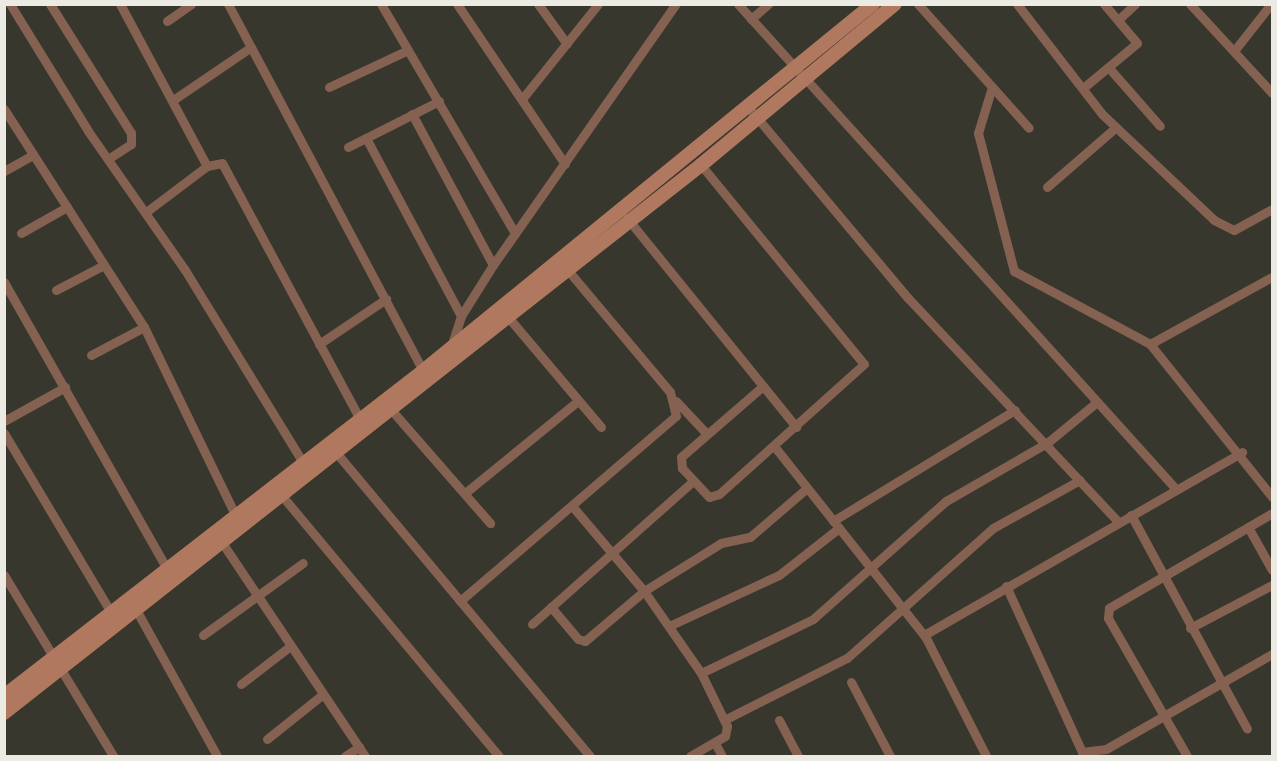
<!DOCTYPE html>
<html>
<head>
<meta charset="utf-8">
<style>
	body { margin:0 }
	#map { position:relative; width:1277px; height:761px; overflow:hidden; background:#38372d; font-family:Poppins,sans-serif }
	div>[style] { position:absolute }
	.street>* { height:9px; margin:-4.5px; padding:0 4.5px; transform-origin:4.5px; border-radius:4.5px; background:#856151 }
	.secondary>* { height:14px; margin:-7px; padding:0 7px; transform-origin:7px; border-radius:7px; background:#b0785e }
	span { translate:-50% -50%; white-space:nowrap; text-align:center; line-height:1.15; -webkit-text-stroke:4.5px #38372d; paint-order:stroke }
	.frame { position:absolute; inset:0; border:6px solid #ebeae3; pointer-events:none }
</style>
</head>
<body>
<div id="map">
	<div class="street">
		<div style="left:10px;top:4px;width:149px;rotate:58.4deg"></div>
		<div style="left:88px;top:131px;width:169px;rotate:55.1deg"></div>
		<div style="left:185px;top:270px;width:228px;rotate:58.5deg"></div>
		<div style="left:50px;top:4px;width:152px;rotate:57.9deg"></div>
		<div style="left:131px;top:133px;width:11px;rotate:90deg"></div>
		<div style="left:131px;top:144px;width:27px;rotate:147deg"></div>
		<div style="left:120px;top:4px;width:184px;rotate:61.8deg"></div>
		<div style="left:228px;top:4px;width:416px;rotate:62deg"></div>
		<div style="left:381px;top:4px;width:265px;rotate:59.7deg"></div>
		<div style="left:457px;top:4px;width:193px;rotate:56deg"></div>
		<div style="left:538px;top:4px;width:49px;rotate:54.1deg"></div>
		<div style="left:738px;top:4px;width:654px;rotate:47.92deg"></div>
		<div style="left:918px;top:4px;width:166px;rotate:48.2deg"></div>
		<div style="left:1017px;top:4px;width:139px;rotate:52.3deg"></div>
		<div style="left:1102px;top:114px;width:154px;rotate:43.4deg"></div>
		<div style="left:1214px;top:220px;width:22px;rotate:27deg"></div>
		<div style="left:1234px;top:230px;width:43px;rotate:-28.9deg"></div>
		<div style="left:1190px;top:4px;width:121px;rotate:47.3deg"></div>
		<div style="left:751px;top:19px;width:23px;rotate:-41deg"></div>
		<div style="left:1118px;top:20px;width:23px;rotate:-43deg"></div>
		<div style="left:167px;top:21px;width:29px;rotate:-35deg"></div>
		<div style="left:1234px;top:51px;width:60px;rotate:-51.8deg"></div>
		<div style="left:1109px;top:68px;width:77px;rotate:48.7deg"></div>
		<div style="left:329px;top:87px;width:87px;rotate:-25.1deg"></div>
		<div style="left:992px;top:87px;width:48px;rotate:106.9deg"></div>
		<div style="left:978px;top:133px;width:143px;rotate:75.4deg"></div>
		<div style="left:1014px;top:271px;width:154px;rotate:28.2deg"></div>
		<div style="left:1150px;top:344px;width:196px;rotate:51.4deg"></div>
		<div style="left:1083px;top:88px;width:70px;rotate:-39.8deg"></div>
		<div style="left:1137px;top:43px;width:51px;rotate:-130.2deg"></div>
		<div style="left:522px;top:99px;width:122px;rotate:-51.3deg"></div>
		<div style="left:173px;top:100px;width:94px;rotate:-34.2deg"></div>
		<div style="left:749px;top:108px;width:248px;rotate:50.1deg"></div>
		<div style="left:908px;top:298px;width:307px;rotate:46.8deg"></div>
		<div style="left:4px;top:109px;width:259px;rotate:57.3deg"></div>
		<div style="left:144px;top:327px;width:216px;rotate:64.1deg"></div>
		<div style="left:412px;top:114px;width:171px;rotate:61.8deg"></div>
		<div style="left:366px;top:138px;width:202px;rotate:61.9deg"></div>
		<div style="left:348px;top:147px;width:102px;rotate:-26.8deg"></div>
		<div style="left:701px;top:165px;width:257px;rotate:50.7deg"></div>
		<div style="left:864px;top:364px;width:195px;rotate:138.1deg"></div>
		<div style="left:719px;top:494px;width:10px;rotate:163deg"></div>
		<div style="left:709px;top:497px;width:40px;rotate:-133deg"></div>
		<div style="left:682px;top:468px;width:11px;rotate:-95deg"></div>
		<div style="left:681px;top:457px;width:108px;rotate:-40.9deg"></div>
		<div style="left:4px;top:171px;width:33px;rotate:-29deg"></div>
		<div style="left:1047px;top:187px;width:91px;rotate:-41deg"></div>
		<div style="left:146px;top:212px;width:76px;rotate:-37deg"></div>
		<div style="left:207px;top:166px;width:15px;rotate:-11deg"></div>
		<div style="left:222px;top:163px;width:291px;rotate:61.7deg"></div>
		<div style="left:627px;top:218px;width:269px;rotate:51deg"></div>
		<div style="left:21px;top:233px;width:53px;rotate:-29.5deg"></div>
		<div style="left:4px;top:282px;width:330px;rotate:60.4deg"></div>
		<div style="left:56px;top:290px;width:54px;rotate:-27.5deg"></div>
		<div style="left:508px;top:317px;width:144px;rotate:49.8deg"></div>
		<div style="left:319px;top:344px;width:81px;rotate:-33.9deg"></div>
		<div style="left:1150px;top:344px;width:139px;rotate:-28.8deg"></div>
		<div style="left:450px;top:350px;width:36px;rotate:-72deg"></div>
		<div style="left:461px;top:316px;width:60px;rotate:-57.9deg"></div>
		<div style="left:493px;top:265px;width:319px;rotate:-55deg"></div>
		<div style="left:91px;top:355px;width:60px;rotate:-27.8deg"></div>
		<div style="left:676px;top:401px;width:45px;rotate:46.8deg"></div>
		<div style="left:387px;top:405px;width:157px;rotate:48.9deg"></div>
		<div style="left:4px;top:421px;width:70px;rotate:-29.1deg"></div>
		<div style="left:4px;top:433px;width:207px;rotate:59.2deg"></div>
		<div style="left:774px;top:446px;width:245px;rotate:51.6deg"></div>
		<div style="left:926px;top:638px;width:132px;rotate:63deg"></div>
		<div style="left:334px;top:450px;width:399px;rotate:50.1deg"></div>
		<div style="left:278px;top:491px;width:345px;rotate:50.2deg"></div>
		<div style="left:465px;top:493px;width:146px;rotate:-39.2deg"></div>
		<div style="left:573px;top:507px;width:110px;rotate:49.8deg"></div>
		<div style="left:644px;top:591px;width:100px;rotate:55.2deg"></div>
		<div style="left:701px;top:673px;width:59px;rotate:63.9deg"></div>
		<div style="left:727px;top:726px;width:10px;rotate:101deg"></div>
		<div style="left:725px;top:736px;width:40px;rotate:150.3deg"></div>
		<div style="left:1131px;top:515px;width:243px;rotate:61.5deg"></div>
		<div style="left:833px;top:521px;width:213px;rotate:-31.4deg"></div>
		<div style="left:1248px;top:527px;width:49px;rotate:60.8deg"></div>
		<div style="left:223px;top:544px;width:255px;rotate:56.2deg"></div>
		<div style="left:4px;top:575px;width:211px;rotate:58.9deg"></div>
		<div style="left:1006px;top:586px;width:183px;rotate:65.4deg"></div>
		<div style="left:1082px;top:752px;width:24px;rotate:-7deg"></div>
		<div style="left:1106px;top:749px;width:191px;rotate:-29.8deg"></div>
		<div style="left:460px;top:601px;width:284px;rotate:-40.6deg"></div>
		<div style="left:676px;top:416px;width:25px;rotate:-104deg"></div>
		<div style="left:670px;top:392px;width:163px;rotate:-130deg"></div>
		<div style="left:134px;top:606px;width:171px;rotate:61deg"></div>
		<div style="left:551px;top:607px;width:42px;rotate:49.8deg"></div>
		<div style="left:578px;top:639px;width:7px;rotate:16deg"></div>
		<div style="left:585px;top:641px;width:77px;rotate:-40.3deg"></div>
		<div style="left:644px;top:591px;width:91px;rotate:-31.9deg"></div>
		<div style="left:721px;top:543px;width:30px;rotate:-12deg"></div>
		<div style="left:750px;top:537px;width:75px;rotate:-40.7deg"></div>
		<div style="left:532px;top:624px;width:215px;rotate:-41.6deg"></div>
		<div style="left:669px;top:626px;width:121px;rotate:-24.9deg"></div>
		<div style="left:779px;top:575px;width:76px;rotate:-38.1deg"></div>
		<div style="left:1190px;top:628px;width:93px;rotate:-27.7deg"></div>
		<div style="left:203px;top:635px;width:123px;rotate:-35.8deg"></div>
		<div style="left:924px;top:635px;width:367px;rotate:-29.9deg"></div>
		<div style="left:701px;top:673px;width:124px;rotate:-25.7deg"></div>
		<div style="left:813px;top:619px;width:178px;rotate:-41.6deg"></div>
		<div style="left:946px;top:501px;width:116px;rotate:-29.9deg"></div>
		<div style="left:1047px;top:443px;width:65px;rotate:-39.4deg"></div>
		<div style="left:851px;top:682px;width:84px;rotate:62.2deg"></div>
		<div style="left:241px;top:684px;width:61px;rotate:-37.6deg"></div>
		<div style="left:724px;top:720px;width:138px;rotate:-26.8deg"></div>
		<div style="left:847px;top:658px;width:195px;rotate:-41.7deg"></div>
		<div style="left:993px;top:528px;width:99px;rotate:-28.9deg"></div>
		<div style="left:779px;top:720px;width:41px;rotate:62.2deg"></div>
		<div style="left:267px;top:739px;width:70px;rotate:-38.7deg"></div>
		<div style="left:715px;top:743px;width:15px;rotate:62deg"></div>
		<div style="left:345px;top:756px;width:17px;rotate:-33deg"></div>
		<div style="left:1187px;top:756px;width:159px;rotate:-119.8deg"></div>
		<div style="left:1108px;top:618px;width:10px;rotate:-84deg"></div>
		<div style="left:1109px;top:608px;width:189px;rotate:-30.2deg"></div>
	</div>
	<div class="secondary">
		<div style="left:4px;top:696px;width:530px;rotate:-37.8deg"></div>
		<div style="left:423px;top:371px;width:581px;rotate:-39.2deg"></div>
		<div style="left:4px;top:713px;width:887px;rotate:-38.18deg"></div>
		<div style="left:701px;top:165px;width:252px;rotate:-39.7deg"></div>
	</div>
	<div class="frame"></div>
</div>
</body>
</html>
